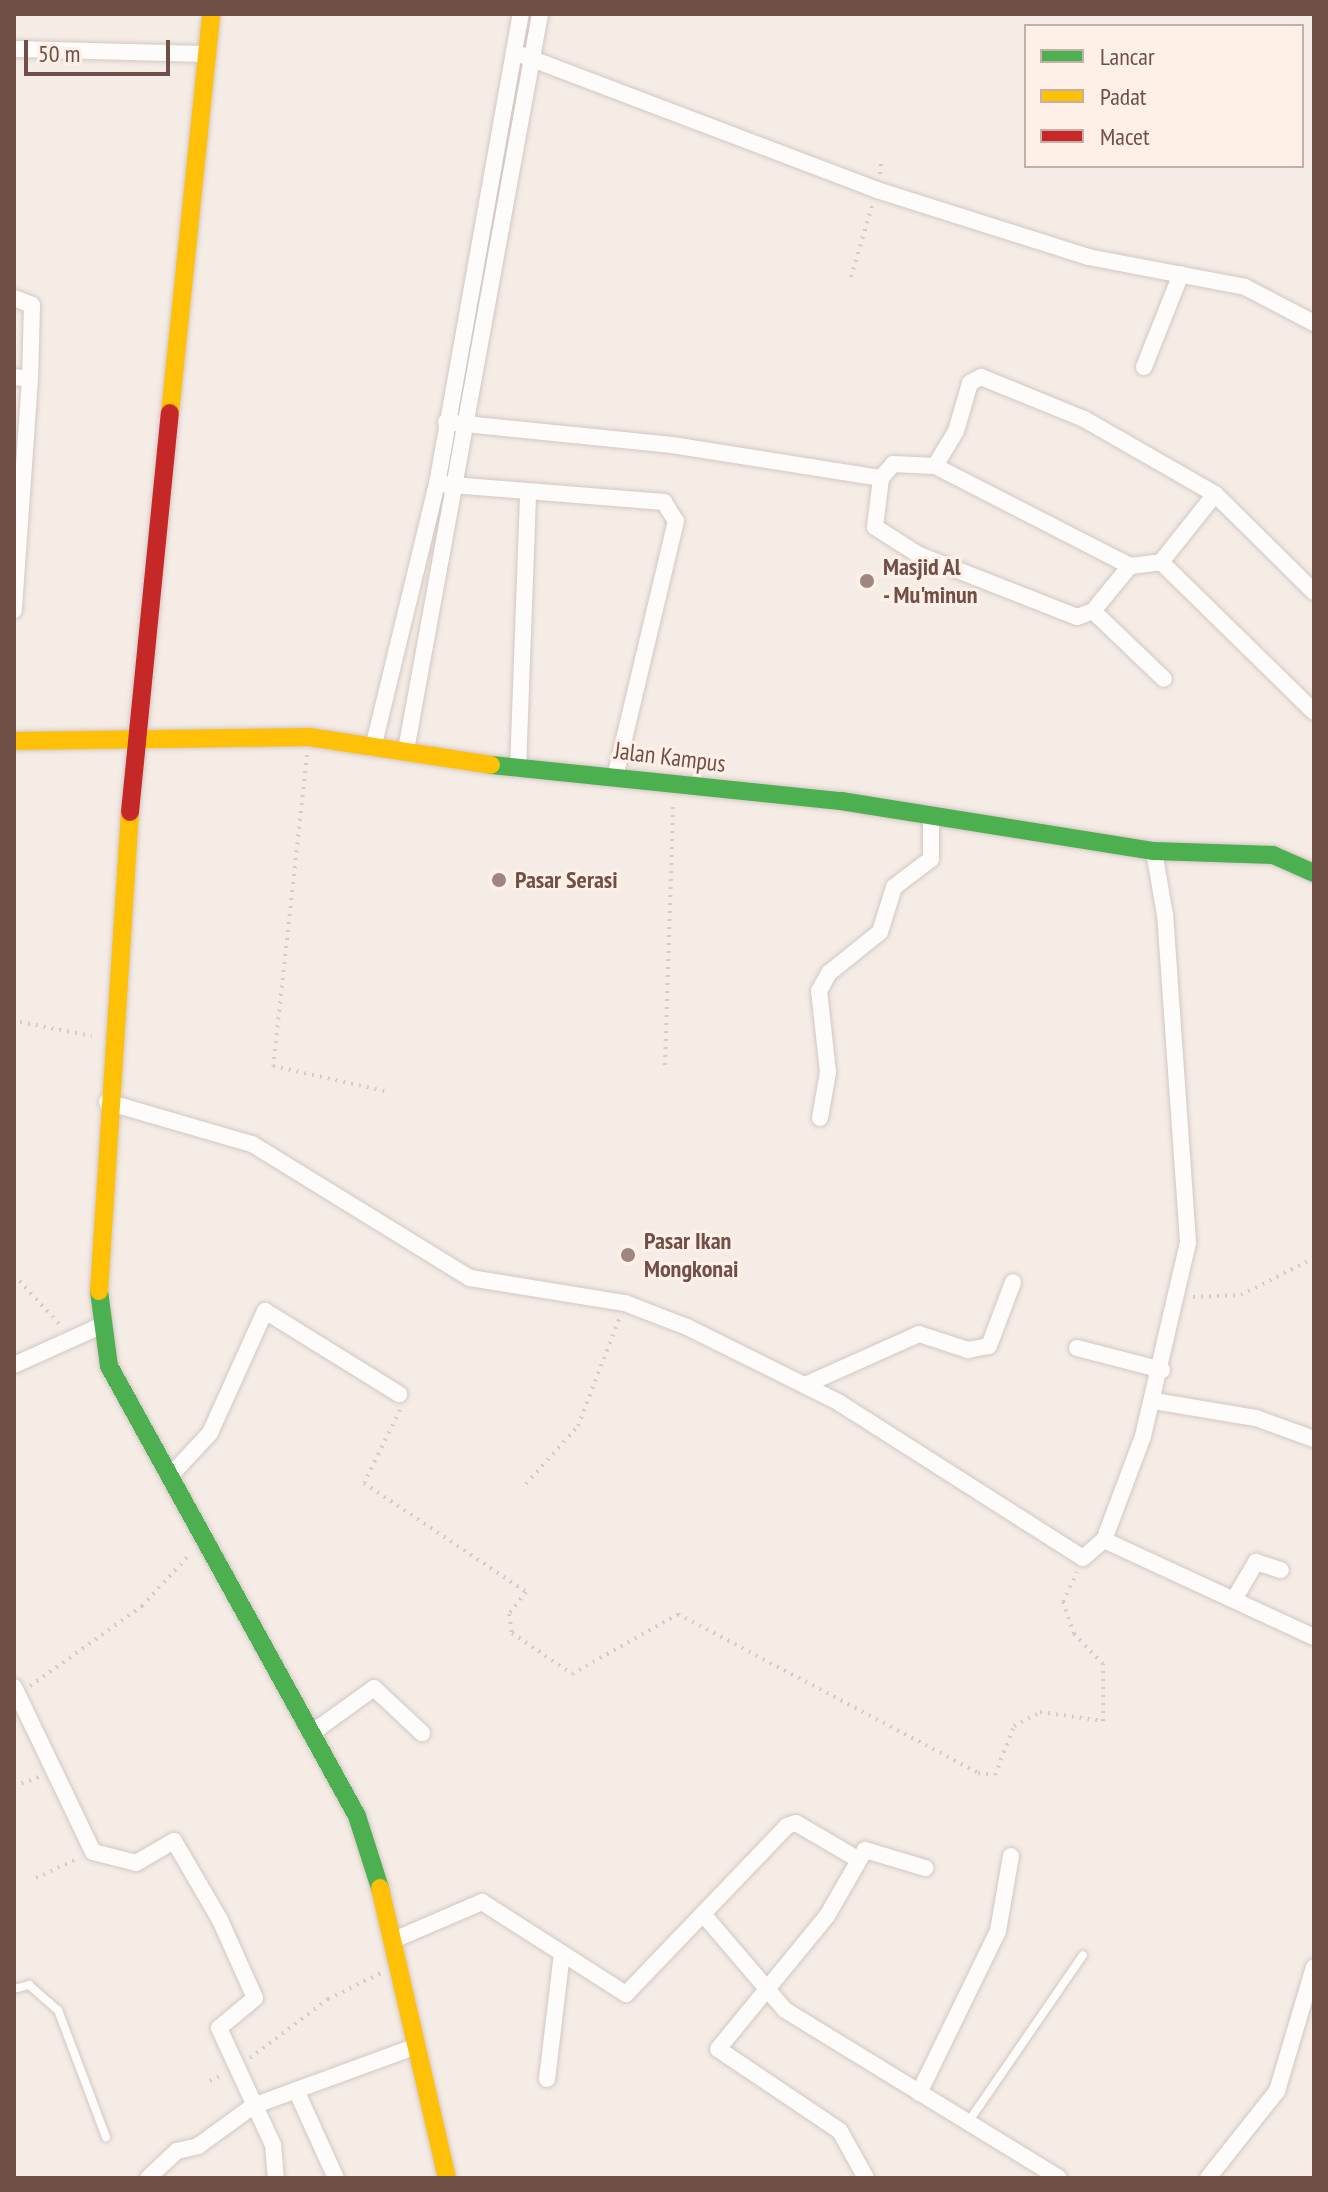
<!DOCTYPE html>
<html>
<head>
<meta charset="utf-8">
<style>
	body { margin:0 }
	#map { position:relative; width:1328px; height:2192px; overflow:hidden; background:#f5ece6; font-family:"PT Sans Narrow",sans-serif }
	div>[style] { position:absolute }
	.path>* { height:4px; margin-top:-2px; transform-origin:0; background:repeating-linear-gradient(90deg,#d5cbc9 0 2px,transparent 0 8px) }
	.roads { filter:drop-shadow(0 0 2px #d3c7c2) drop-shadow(0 0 2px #d3c7c2) }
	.lane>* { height:8px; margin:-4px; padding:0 4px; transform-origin:4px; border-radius:4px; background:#fefcfb }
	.street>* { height:16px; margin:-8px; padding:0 8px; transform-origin:8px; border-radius:8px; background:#fefcfb }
	.fast>* { height:18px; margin:-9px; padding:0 9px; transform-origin:9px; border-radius:9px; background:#4caf50 }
	.slow>* { height:18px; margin:-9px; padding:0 9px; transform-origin:9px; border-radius:9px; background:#ffc107 }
	.jam>* { height:18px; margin:-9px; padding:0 9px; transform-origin:9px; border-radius:9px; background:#c62828 }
	.dots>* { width:22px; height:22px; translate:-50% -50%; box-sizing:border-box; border:4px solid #fef0e6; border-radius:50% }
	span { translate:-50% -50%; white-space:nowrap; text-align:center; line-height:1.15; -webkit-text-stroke:6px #fef0e6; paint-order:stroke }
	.poi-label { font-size:24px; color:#704f49; font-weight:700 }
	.left { translate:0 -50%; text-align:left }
	.street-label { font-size:24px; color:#704f49 }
	.frame { position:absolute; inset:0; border:16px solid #704f49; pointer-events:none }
	.legend { position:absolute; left:1024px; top:24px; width:280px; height:144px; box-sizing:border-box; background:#fef0e6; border:2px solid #c5b0a7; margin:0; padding:10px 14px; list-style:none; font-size:24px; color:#704f49 }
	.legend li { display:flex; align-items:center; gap:16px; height:40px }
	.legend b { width:40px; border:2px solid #c5b0a7 }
	.scale { position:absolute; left:24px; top:40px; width:146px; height:36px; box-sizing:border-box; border:4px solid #704f49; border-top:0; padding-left:10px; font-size:24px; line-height:28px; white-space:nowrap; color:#704f49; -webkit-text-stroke:6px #fef0e6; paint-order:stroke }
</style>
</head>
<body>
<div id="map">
	<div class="path">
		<div style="left:880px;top:174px;width:16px;rotate:-83deg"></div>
		<div style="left:851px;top:277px;width:74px;rotate:-73.5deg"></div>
		<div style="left:307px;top:755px;width:313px;rotate:96.2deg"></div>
		<div style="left:273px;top:1066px;width:115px;rotate:12.6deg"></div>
		<div style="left:20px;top:1022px;width:73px;rotate:11deg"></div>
		<div style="left:665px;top:1065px;width:261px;rotate:-88.2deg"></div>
		<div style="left:14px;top:1275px;width:69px;rotate:47.3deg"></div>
		<div style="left:1193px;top:1297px;width:48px;rotate:-2.4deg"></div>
		<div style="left:1241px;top:1295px;width:82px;rotate:-26.9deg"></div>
		<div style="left:400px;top:1410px;width:81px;rotate:116.3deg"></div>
		<div style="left:364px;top:1483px;width:195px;rotate:33.9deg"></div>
		<div style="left:526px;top:1592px;width:28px;rotate:128deg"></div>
		<div style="left:509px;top:1614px;width:19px;rotate:81deg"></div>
		<div style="left:512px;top:1633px;width:73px;rotate:34.3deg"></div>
		<div style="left:572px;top:1674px;width:122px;rotate:-29.5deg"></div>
		<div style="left:678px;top:1614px;width:340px;rotate:27.9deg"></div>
		<div style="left:978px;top:1773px;width:17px;rotate:7deg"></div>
		<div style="left:995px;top:1775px;width:53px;rotate:-68.8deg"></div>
		<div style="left:1014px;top:1726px;width:30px;rotate:-28deg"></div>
		<div style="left:1040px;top:1712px;width:64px;rotate:8.1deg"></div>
		<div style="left:1103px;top:1721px;width:57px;rotate:-90deg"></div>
		<div style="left:1103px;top:1664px;width:42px;rotate:-134deg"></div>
		<div style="left:1074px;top:1634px;width:34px;rotate:-109deg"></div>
		<div style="left:1063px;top:1602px;width:33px;rotate:-65deg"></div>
		<div style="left:526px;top:1484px;width:78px;rotate:-48.1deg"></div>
		<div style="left:578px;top:1426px;width:115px;rotate:-69deg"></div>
		<div style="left:30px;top:1686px;width:138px;rotate:-35.5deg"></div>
		<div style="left:142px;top:1606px;width:69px;rotate:-47.3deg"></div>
		<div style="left:14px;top:1786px;width:27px;rotate:-20deg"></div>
		<div style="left:36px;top:1878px;width:45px;rotate:-24.9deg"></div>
		<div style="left:250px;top:2058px;width:98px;rotate:-37.1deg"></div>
		<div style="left:328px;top:1999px;width:61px;rotate:-26.1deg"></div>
		<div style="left:210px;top:2081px;width:13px;rotate:-27deg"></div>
	</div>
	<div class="roads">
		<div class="lane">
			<div style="left:14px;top:1989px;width:16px;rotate:-15deg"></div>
			<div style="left:29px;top:1985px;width:38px;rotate:41deg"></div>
			<div style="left:58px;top:2010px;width:136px;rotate:69.3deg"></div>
			<div style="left:969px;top:2121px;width:201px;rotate:-55.5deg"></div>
		</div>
		<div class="street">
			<div style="left:14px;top:49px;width:193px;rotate:1.5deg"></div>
			<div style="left:514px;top:52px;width:388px;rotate:20.8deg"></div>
			<div style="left:877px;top:190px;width:221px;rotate:17.6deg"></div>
			<div style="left:1088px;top:257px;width:160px;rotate:10.8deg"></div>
			<div style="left:1245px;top:287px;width:78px;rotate:27.6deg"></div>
			<div style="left:14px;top:298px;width:19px;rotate:21deg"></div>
			<div style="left:32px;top:305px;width:74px;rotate:91.5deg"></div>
			<div style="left:1144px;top:367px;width:100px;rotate:-68.3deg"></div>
			<div style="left:14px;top:377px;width:16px;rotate:7deg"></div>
			<div style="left:30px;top:379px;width:232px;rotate:94deg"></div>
			<div style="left:446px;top:422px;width:227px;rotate:5.8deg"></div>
			<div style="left:672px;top:445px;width:212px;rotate:9deg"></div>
			<div style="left:881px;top:478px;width:49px;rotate:97deg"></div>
			<div style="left:875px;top:527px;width:52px;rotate:32.5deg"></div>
			<div style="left:919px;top:555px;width:170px;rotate:21.4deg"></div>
			<div style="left:1077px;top:617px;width:17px;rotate:-21deg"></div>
			<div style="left:1093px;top:611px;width:58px;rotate:-50.6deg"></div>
			<div style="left:1130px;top:566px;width:31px;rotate:-7deg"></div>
			<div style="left:1161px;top:562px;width:87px;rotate:-51.5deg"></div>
			<div style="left:1215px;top:494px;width:139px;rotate:44.7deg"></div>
			<div style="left:935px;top:466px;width:219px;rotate:27.1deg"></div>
			<div style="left:881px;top:478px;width:18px;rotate:-49deg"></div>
			<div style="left:893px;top:464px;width:42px;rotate:2.7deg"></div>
			<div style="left:935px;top:466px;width:41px;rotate:-59deg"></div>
			<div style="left:956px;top:431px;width:50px;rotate:-73.7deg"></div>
			<div style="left:970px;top:383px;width:13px;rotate:-29deg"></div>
			<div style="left:981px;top:377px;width:111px;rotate:22.2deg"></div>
			<div style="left:1084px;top:419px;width:151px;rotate:29.8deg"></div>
			<div style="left:440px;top:484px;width:225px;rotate:4.6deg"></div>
			<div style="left:664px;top:502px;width:22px;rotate:58deg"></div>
			<div style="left:676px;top:521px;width:259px;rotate:103.4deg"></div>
			<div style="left:1161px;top:562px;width:214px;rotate:44.4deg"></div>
			<div style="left:1093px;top:611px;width:98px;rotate:43.8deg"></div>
			<div style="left:373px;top:748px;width:272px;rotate:-76.4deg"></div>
			<div style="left:437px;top:484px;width:477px;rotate:-79.9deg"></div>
			<div style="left:406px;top:750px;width:748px;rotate:-79.68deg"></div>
			<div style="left:518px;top:769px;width:275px;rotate:-87.9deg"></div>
			<div style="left:107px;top:1102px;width:151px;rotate:16.2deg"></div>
			<div style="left:252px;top:1144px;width:256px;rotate:31.6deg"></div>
			<div style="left:470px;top:1278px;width:157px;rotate:9.2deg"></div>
			<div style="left:625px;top:1303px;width:66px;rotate:21.2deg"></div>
			<div style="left:687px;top:1327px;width:169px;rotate:26.4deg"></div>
			<div style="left:838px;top:1402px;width:290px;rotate:32.5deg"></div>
			<div style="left:1083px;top:1558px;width:28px;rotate:-41deg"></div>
			<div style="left:1104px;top:1540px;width:111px;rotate:-69.4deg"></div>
			<div style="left:1143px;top:1436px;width:199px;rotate:-76.9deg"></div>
			<div style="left:1188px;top:1242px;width:328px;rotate:-94deg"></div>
			<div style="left:1165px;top:915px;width:65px;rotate:-99.8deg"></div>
			<div style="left:820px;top:1118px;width:47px;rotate:-80.1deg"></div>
			<div style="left:828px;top:1072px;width:81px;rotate:-96.3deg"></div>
			<div style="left:819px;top:991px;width:21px;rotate:-61deg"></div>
			<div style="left:829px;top:973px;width:65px;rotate:-38.8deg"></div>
			<div style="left:880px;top:932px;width:47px;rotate:-72.7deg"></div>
			<div style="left:894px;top:887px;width:46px;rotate:-37.1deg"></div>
			<div style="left:931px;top:859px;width:38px;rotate:-90deg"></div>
			<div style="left:1077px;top:1348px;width:88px;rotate:14.5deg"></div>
			<div style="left:14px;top:1365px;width:92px;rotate:-24.3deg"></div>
			<div style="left:805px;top:1385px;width:125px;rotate:-24.1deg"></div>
			<div style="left:919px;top:1334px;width:52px;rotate:18.1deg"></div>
			<div style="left:968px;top:1350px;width:21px;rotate:-11deg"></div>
			<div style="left:989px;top:1346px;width:68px;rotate:-69.4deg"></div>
			<div style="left:1154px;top:1401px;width:103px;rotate:9.5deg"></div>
			<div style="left:1256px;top:1418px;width:62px;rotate:19.9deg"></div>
			<div style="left:171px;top:1475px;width:57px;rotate:-47.1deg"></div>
			<div style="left:210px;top:1433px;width:134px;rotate:-65.7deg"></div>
			<div style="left:265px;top:1311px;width:158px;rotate:31.8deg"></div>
			<div style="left:1104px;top:1540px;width:231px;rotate:24.8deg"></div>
			<div style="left:1235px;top:1598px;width:42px;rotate:-59.7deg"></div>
			<div style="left:1256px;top:1562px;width:26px;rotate:18deg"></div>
			<div style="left:14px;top:1687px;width:183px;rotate:64.4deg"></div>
			<div style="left:93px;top:1852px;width:44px;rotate:14.3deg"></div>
			<div style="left:136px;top:1863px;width:44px;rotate:-30.1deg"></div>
			<div style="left:174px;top:1841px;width:91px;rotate:59.8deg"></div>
			<div style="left:220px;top:1920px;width:85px;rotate:65.8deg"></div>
			<div style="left:255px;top:1998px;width:47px;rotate:140.2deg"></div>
			<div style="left:219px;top:2028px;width:129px;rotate:65.2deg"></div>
			<div style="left:273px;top:2145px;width:33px;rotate:85deg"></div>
			<div style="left:313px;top:1732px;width:75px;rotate:-35.8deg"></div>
			<div style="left:374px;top:1688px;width:66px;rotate:43.2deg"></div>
			<div style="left:703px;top:1914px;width:126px;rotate:49.5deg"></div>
			<div style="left:785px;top:2010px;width:321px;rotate:31.5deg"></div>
			<div style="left:396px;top:1939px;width:94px;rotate:-23.3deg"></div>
			<div style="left:482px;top:1902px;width:171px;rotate:32.6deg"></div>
			<div style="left:626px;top:1994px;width:233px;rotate:-46.2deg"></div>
			<div style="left:787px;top:1826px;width:9px;rotate:-18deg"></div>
			<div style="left:796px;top:1823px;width:73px;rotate:30.4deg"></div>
			<div style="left:547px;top:2079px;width:126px;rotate:-83.2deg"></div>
			<div style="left:296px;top:2090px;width:97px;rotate:65.6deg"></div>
			<div style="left:919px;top:2093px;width:180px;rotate:-64deg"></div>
			<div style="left:998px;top:1931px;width:76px;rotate:-80.2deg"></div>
			<div style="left:148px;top:2178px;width:40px;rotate:-43deg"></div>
			<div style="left:177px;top:2151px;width:22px;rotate:-13deg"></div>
			<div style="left:198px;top:2146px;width:68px;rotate:-36deg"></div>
			<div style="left:253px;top:2106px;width:175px;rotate:-20.1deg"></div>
			<div style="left:866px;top:2178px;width:54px;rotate:-119deg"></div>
			<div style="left:840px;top:2131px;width:147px;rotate:-146.1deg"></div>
			<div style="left:718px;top:2049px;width:172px;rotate:-50.7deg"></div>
			<div style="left:827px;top:1916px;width:76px;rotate:-60.1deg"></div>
			<div style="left:865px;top:1850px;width:63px;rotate:16.7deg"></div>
			<div style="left:1208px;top:2178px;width:111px;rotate:-51.6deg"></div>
			<div style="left:1277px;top:2091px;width:129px;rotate:-73.4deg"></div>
		</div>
		<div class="fast">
			<div style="left:491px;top:765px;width:352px;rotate:5.9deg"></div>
			<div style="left:841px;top:801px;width:317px;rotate:9.1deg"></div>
			<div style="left:1154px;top:851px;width:119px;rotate:1.9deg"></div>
			<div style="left:1273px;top:855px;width:45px;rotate:23.7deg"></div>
			<div style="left:99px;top:1291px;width:76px;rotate:82.4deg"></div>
			<div style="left:109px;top:1366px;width:514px;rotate:61.14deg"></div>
			<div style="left:357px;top:1816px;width:76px;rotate:72.3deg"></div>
		</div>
		<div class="slow">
			<div style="left:170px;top:413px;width:401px;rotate:-84.1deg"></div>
			<div style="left:14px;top:741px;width:295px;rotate:-0.8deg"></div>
			<div style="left:309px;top:737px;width:184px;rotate:8.7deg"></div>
			<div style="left:99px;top:1291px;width:480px;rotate:-86.3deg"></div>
			<div style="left:380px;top:1888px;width:298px;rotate:77deg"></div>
		</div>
		<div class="jam">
			<div style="left:130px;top:812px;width:401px;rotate:-84.3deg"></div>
		</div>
	</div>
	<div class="dots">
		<div style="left:867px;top:581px;background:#9f8680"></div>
		<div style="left:499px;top:880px;background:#9f8680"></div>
		<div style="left:628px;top:1255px;background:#9f8680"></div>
	</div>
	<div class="poi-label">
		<span class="left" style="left:883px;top:581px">Masjid Al<br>- Mu'minun</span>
		<span class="left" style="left:515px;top:880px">Pasar Serasi</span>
		<span class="left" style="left:644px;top:1255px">Pasar Ikan<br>Mongkonai</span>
	</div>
	<div class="street-label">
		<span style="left:670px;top:757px;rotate:7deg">Jalan Kampus</span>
	</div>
	<div class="frame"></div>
	<ul class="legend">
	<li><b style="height:10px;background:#4caf50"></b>Lancar</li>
	<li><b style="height:10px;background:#ffc107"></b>Padat</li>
	<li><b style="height:10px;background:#c62828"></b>Macet</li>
	</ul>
	<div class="scale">50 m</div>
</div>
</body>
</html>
